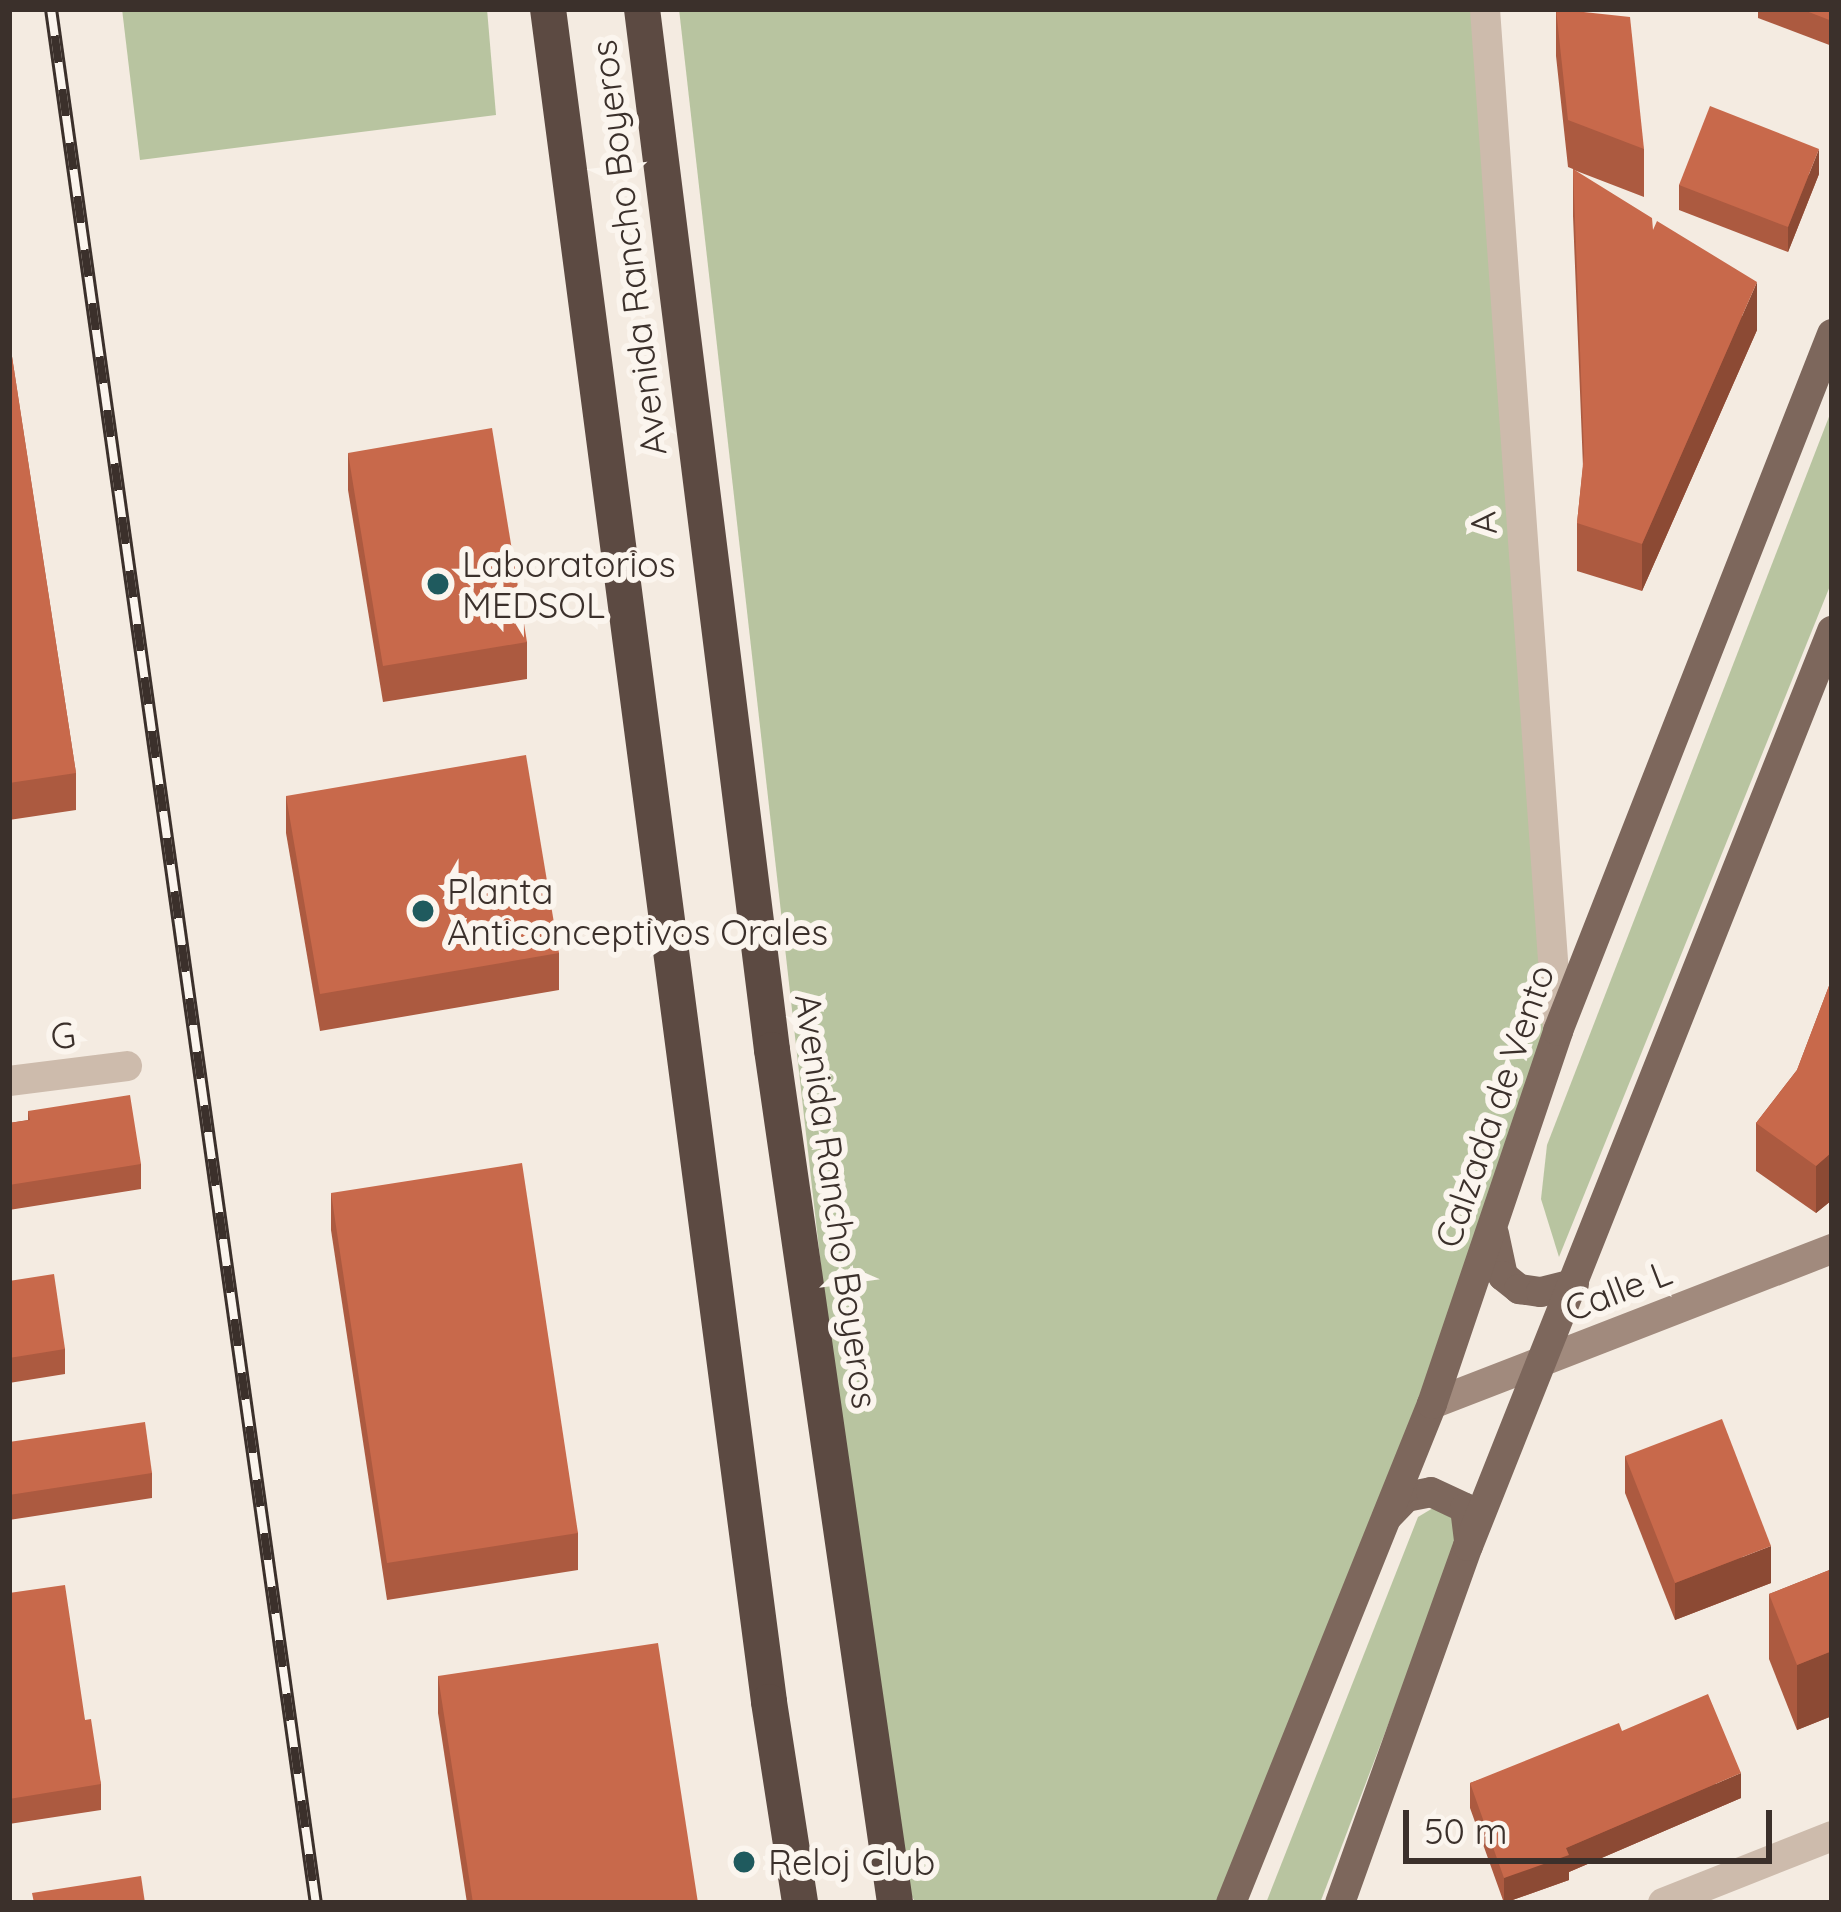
<!DOCTYPE html>
<html>
<head>
<meta charset="utf-8">
<style>
	body { margin:0 }
	#map { position:relative; width:1841px; height:1912px; overflow:hidden; background:#f4ebe1; font-family:Quicksand,sans-serif }
	div>[style] { position:absolute }
	.green>* { inset:0; background:#b8c4a0 }
	.street>* { height:30px; margin:-15px; padding:0 15px; transform-origin:15px; border-radius:15px; background:#cdbbac }
	.secondary>* { height:30px; margin:-15px; padding:0 15px; transform-origin:15px; border-radius:15px; background:#a18a7d }
	.primary>* { height:30px; margin:-15px; padding:0 15px; transform-origin:15px; border-radius:15px; background:#7d675c }
	.highway>* { height:36px; margin:-18px; padding:0 18px; transform-origin:18px; border-radius:18px; background:#5c4a42 }
	.rail>* { height:14px; margin-top:-7px; transform-origin:0; background:repeating-linear-gradient(90deg,#fbf5ee 0 27px,#3b302b 0 54px); box-sizing:border-box; border-block:3px solid #3b302b }
	.wall>* { inset:0; background:#ac5a40 }
	.shaded-wall>* { inset:0; background:#8c4a34 }
	.building>* { inset:0; background:#c8694b }
	.dots>* { width:33px; height:33px; translate:-50% -50%; box-sizing:border-box; border:6px solid #fbf5ee; border-radius:50% }
	span { translate:-50% -50%; white-space:nowrap; text-align:center; line-height:1.15; -webkit-text-stroke:12px #fbf5ee; paint-order:stroke }
	.street-label { font-size:36px; color:#3b302b }
	.poi-label { font-size:36px; color:#3b302b }
	.left { translate:0 -50%; text-align:left }
	.frame { position:absolute; inset:0; border:12px solid #3b302b; pointer-events:none }
	.scale { position:absolute; left:1403px; top:1810px; width:369px; height:54px; box-sizing:border-box; border:6px solid #3b302b; border-top:0; padding-left:15px; font-size:36px; line-height:42px; white-space:nowrap; color:#3b302b; -webkit-text-stroke:9px #fbf5ee; paint-order:stroke }
</style>
</head>
<body>
<div id="map">
	<div class="green">
		<div style="clip-path:polygon(122px 9px,487px 9px,496px 115px,140px 160px)"></div>
		<div style="clip-path:polygon(679px 9px,1485px 9px,1558px 1031px,1231px 1903px,916px 1903px,888px 1860px)"></div>
		<div style="clip-path:polygon(1832px 409px,1832px 581px,1559px 1257px,1541px 1199px,1547px 1145px)"></div>
		<div style="clip-path:polygon(1433px 1508px,1448px 1508px,1462px 1531px,1320px 1903px,1266px 1903px,1418px 1517px)"></div>
	</div>
	<div class="street">
		<div style="left:1485px;top:9px;width:1025px;rotate:85.91deg"></div>
		<div style="left:9px;top:1081px;width:119px;rotate:-7.2deg"></div>
		<div style="left:1663px;top:1903px;width:182px;rotate:-21.6deg"></div>
	</div>
	<div class="secondary">
		<div style="left:1432px;top:1404px;width:429px;rotate:-21.2deg"></div>
	</div>
	<div class="primary">
		<div style="left:1494px;top:1234px;width:43px;rotate:77.9deg"></div>
		<div style="left:1503px;top:1276px;width:21px;rotate:39deg"></div>
		<div style="left:1519px;top:1289px;width:22px;rotate:8deg"></div>
		<div style="left:1541px;top:1292px;width:34px;rotate:-14deg"></div>
		<div style="left:1387px;top:1517px;width:28px;rotate:-46deg"></div>
		<div style="left:1406px;top:1497px;width:25px;rotate:-11deg"></div>
		<div style="left:1431px;top:1492px;width:38px;rotate:25deg"></div>
		<div style="left:1465px;top:1508px;width:32px;rotate:83deg"></div>
		<div style="left:1231px;top:1903px;width:538px;rotate:-68.06deg"></div>
		<div style="left:1432px;top:1404px;width:394px;rotate:-71.3deg"></div>
		<div style="left:1558px;top:1031px;width:749px;rotate:-68.54deg"></div>
		<div style="left:1340px;top:1903px;width:379px;rotate:-70.3deg"></div>
		<div style="left:1468px;top:1546px;width:985px;rotate:-68.31deg"></div>
	</div>
	<div class="highway">
		<div style="left:548px;top:9px;width:1707px;rotate:82.56deg"></div>
		<div style="left:769px;top:1702px;width:203px;rotate:81.2deg"></div>
		<div style="left:642px;top:9px;width:1049px;rotate:82.88deg"></div>
		<div style="left:772px;top:1050px;width:862px;rotate:81.79deg"></div>
	</div>
	<div class="rail">
		<div style="left:51px;top:9px;width:1912px;rotate:82.04deg"></div>
	</div>
	<div class="wall">
		<div style="clip-path:polygon(1556px 9px,1644px 149px,1644px 197px,1574px 170px,1653px 230px,1757px 330px,1642px 591px,1577px 571px,1577px 523px,1583px 467px,1573px 216px,1573px 169px,1568px 167px,1556px 56px)"></div>
		<div style="clip-path:polygon(1758px 9px,1832px 9px,1832px 46px,1758px 18px)"></div>
		<div style="clip-path:polygon(1819px 174px,1788px 252px,1679px 210px,1679px 185px)"></div>
		<div style="clip-path:polygon(9px 337px,76px 773px,76px 810px,9px 820px)"></div>
		<div style="clip-path:polygon(348px 453px,527px 642px,527px 679px,383px 702px,348px 490px)"></div>
		<div style="clip-path:polygon(286px 796px,559px 953px,559px 990px,320px 1031px,286px 833px)"></div>
		<div style="clip-path:polygon(1832px 978px,1832px 1200px,1816px 1213px,1756px 1171px,1756px 1123px,1797px 1070px)"></div>
		<div style="clip-path:polygon(28px 1111px,141px 1164px,141px 1189px,9px 1210px,9px 1123px,28px 1120px)"></div>
		<div style="clip-path:polygon(331px 1193px,578px 1533px,578px 1570px,387px 1600px,331px 1230px)"></div>
		<div style="clip-path:polygon(9px 1281px,65px 1349px,65px 1374px,9px 1383px)"></div>
		<div style="clip-path:polygon(9px 1442px,152px 1473px,152px 1498px,9px 1520px)"></div>
		<div style="clip-path:polygon(1625px 1456px,1771px 1583px,1675px 1620px,1625px 1493px)"></div>
		<div style="clip-path:polygon(1832px 1569px,1832px 1716px,1797px 1730px,1769px 1659px,1769px 1594px)"></div>
		<div style="clip-path:polygon(9px 1593px,85px 1720px,101px 1784px,101px 1810px,9px 1824px)"></div>
		<div style="clip-path:polygon(438px 1676px,698px 1903px,467px 1903px,438px 1713px)"></div>
		<div style="clip-path:polygon(1622px 1731px,1741px 1798px,1569px 1872px,1569px 1880px,1504px 1903px,1470px 1808px,1470px 1783px)"></div>
	</div>
	<div class="shaded-wall">
		<div style="clip-path:polygon(1819px 149px,1819px 174px,1788px 252px,1788px 227px)"></div>
		<div style="clip-path:polygon(1757px 282px,1757px 330px,1642px 591px,1642px 544px)"></div>
		<div style="clip-path:polygon(1832px 1152px,1832px 1200px,1816px 1213px,1816px 1166px)"></div>
		<div style="clip-path:polygon(1771px 1546px,1771px 1583px,1675px 1620px,1675px 1583px)"></div>
		<div style="clip-path:polygon(1832px 1651px,1832px 1716px,1797px 1730px,1797px 1665px)"></div>
		<div style="clip-path:polygon(1741px 1773px,1741px 1798px,1569px 1872px,1569px 1880px,1504px 1903px,1504px 1878px,1566px 1848px)"></div>
	</div>
	<div class="building">
		<div style="clip-path:polygon(1556px 9px,1630px 17px,1644px 149px,1568px 120px)"></div>
		<div style="clip-path:polygon(1801px 9px,1832px 9px,1832px 21px)"></div>
		<div style="clip-path:polygon(1710px 106px,1819px 149px,1788px 227px,1679px 185px)"></div>
		<div style="clip-path:polygon(1573px 169px,1652px 218px,1653px 230px,1657px 221px,1757px 282px,1642px 544px,1577px 523px,1584px 454px)"></div>
		<div style="clip-path:polygon(9px 337px,76px 773px,9px 783px)"></div>
		<div style="clip-path:polygon(492px 428px,527px 642px,383px 666px,348px 453px)"></div>
		<div style="clip-path:polygon(526px 755px,559px 953px,320px 994px,286px 796px)"></div>
		<div style="clip-path:polygon(1832px 978px,1832px 1152px,1816px 1166px,1756px 1123px,1797px 1070px)"></div>
		<div style="clip-path:polygon(130px 1095px,141px 1164px,9px 1185px,9px 1123px,30px 1120px,28px 1111px)"></div>
		<div style="clip-path:polygon(522px 1163px,578px 1533px,387px 1563px,331px 1193px)"></div>
		<div style="clip-path:polygon(54px 1274px,65px 1349px,9px 1358px,9px 1281px)"></div>
		<div style="clip-path:polygon(1722px 1419px,1771px 1546px,1675px 1583px,1625px 1456px)"></div>
		<div style="clip-path:polygon(145px 1422px,152px 1473px,9px 1495px,9px 1442px)"></div>
		<div style="clip-path:polygon(1832px 1569px,1832px 1651px,1797px 1665px,1769px 1594px)"></div>
		<div style="clip-path:polygon(65px 1585px,85px 1720px,91px 1719px,101px 1784px,9px 1799px,9px 1593px)"></div>
		<div style="clip-path:polygon(658px 1643px,698px 1903px,473px 1903px,438px 1676px)"></div>
		<div style="clip-path:polygon(1708px 1694px,1741px 1773px,1566px 1848px,1569px 1855px,1504px 1878px,1470px 1783px,1619px 1723px,1622px 1731px)"></div>
		<div style="clip-path:polygon(141px 1876px,145px 1903px,34px 1903px,32px 1893px)"></div>
	</div>
	<div class="dots">
		<div style="left:438px;top:584px;background:#1f5a5e"></div>
		<div style="left:423px;top:911px;background:#1f5a5e"></div>
		<div style="left:744px;top:1862px;background:#1f5a5e"></div>
	</div>
	<div class="street-label">
		<span style="left:628px;top:248px;rotate:-97deg">Avenida Rancho Boyeros</span>
		<span style="left:1483px;top:523px;rotate:-94deg">A</span>
		<span style="left:63px;top:1035px;rotate:-7deg">G</span>
		<span style="left:1494px;top:1106px;rotate:-71deg">Calzada de Vento</span>
		<span style="left:837px;top:1201px;rotate:82deg">Avenida Rancho Boyeros</span>
		<span style="left:1618px;top:1290px;rotate:-21deg">Calle L</span>
	</div>
	<div class="poi-label">
		<span class="left" style="left:462px;top:584px">Laboratorios<br>MEDSOL</span>
		<span class="left" style="left:447px;top:911px">Planta<br>Anticonceptivos Orales</span>
		<span class="left" style="left:768px;top:1862px">Reloj Club</span>
	</div>
	<div class="frame"></div>
	<div class="scale">50 m</div>
</div>
</body>
</html>
